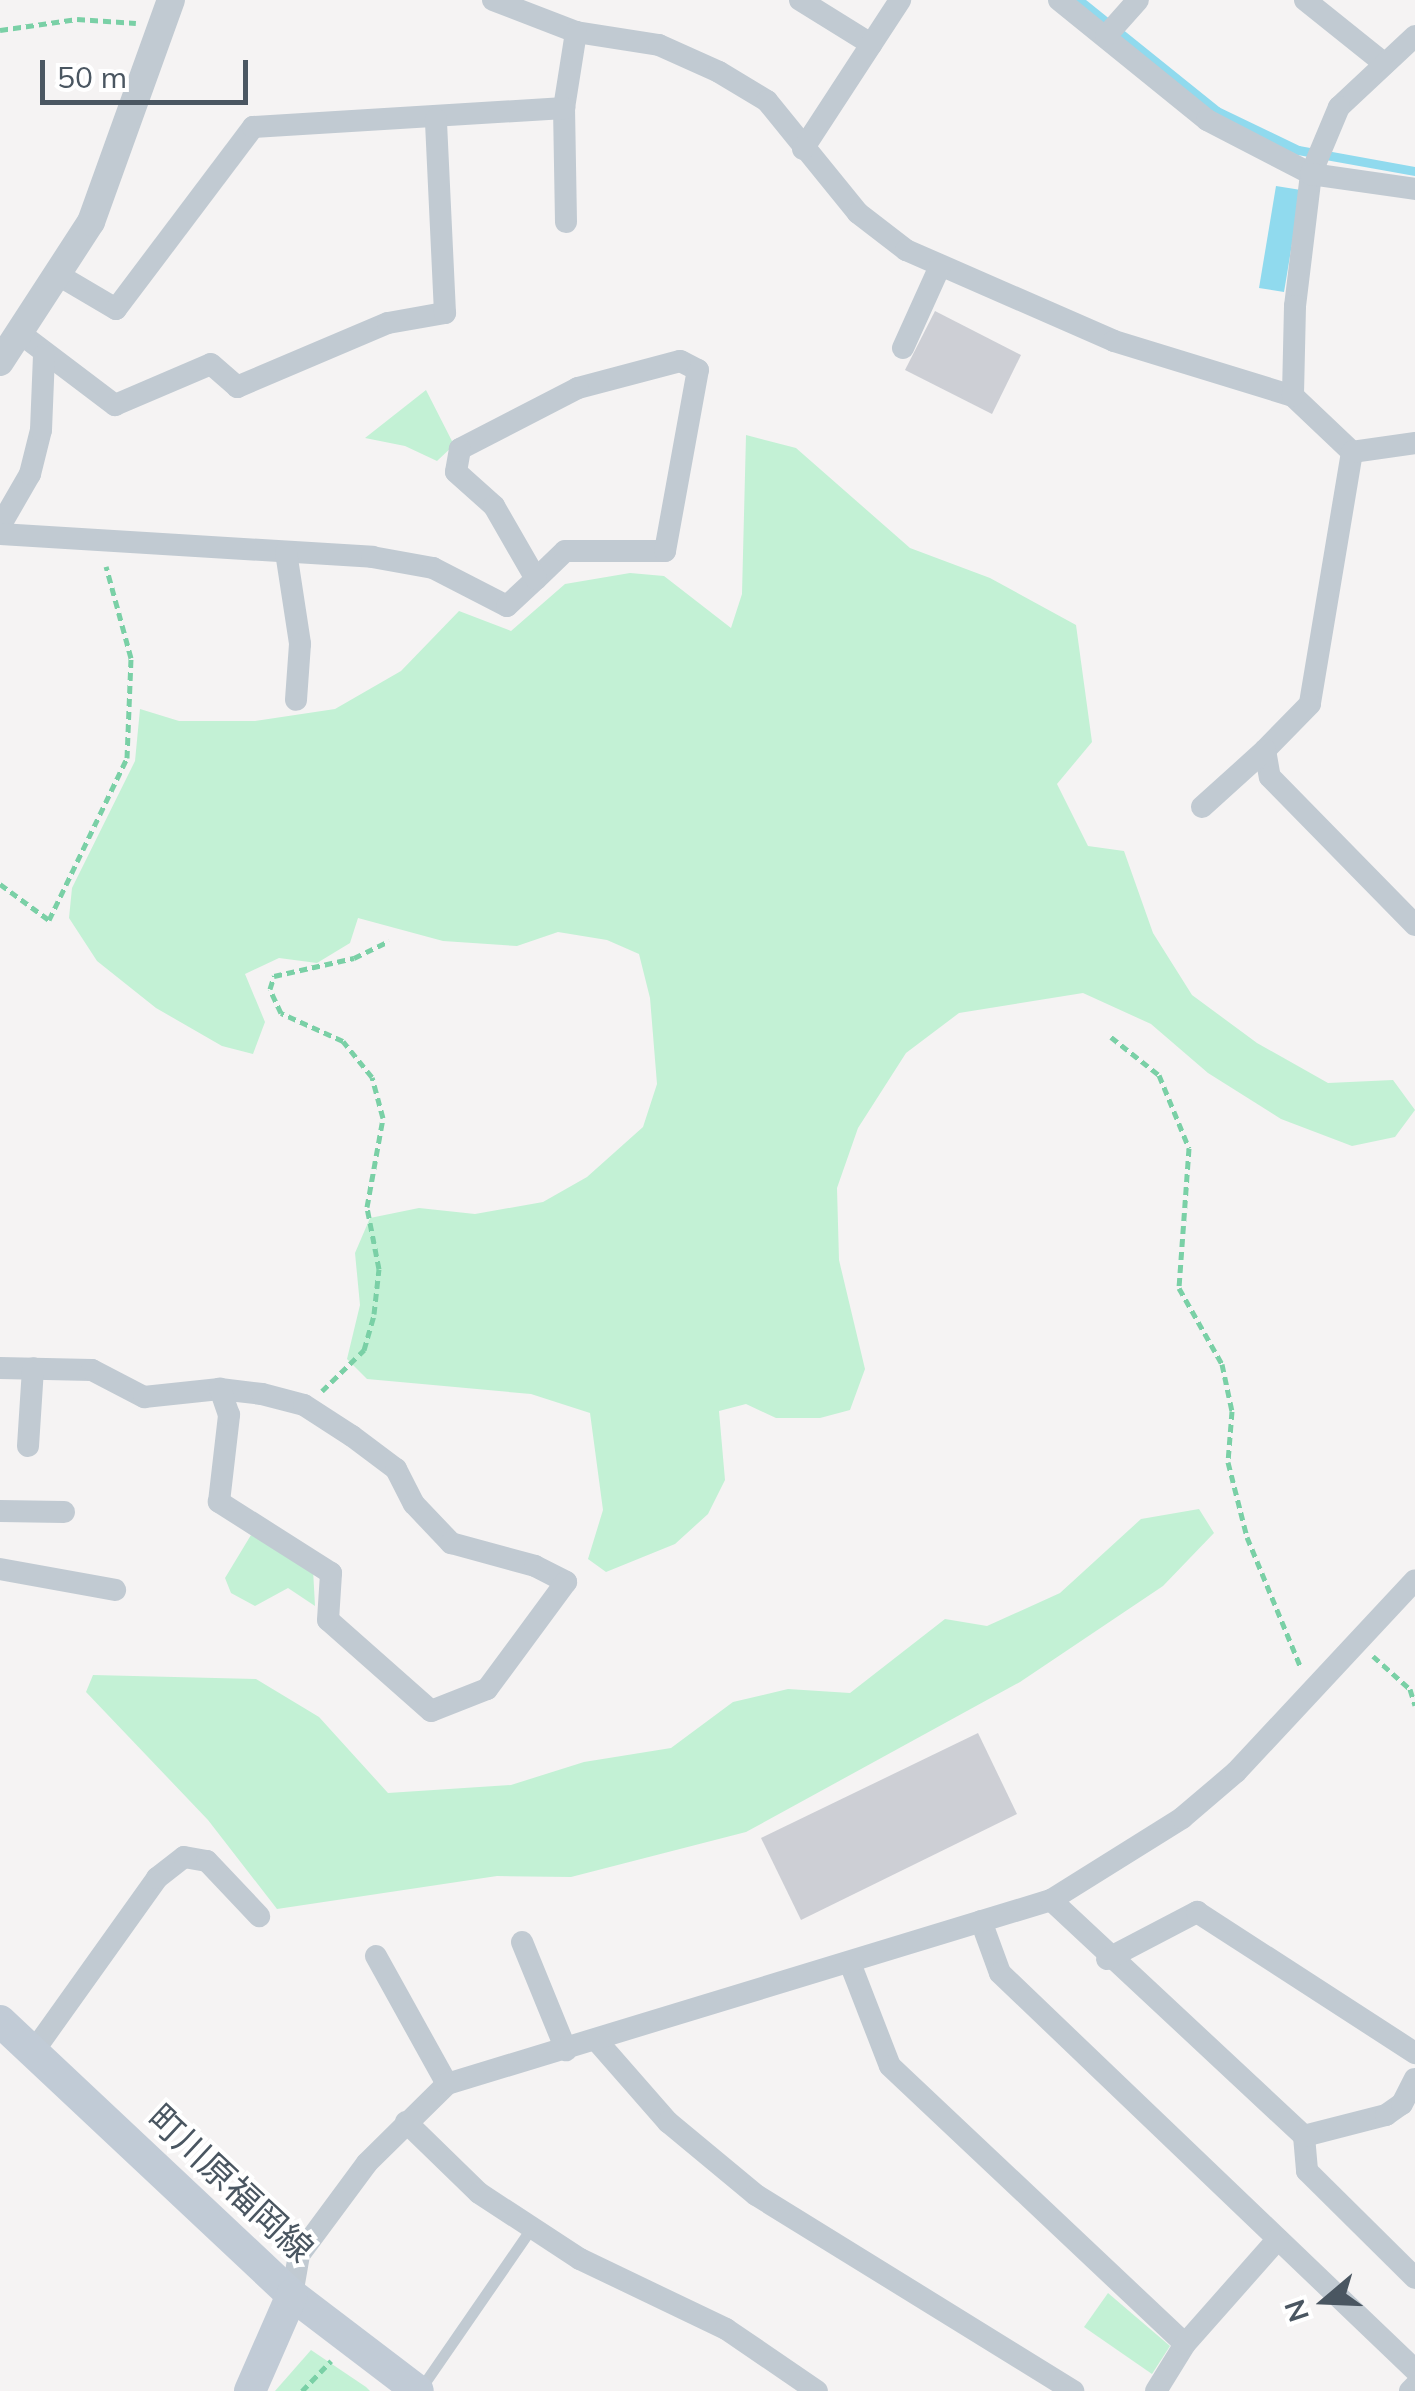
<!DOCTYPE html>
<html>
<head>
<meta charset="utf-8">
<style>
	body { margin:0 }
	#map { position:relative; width:1415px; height:2391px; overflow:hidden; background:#f5f3f3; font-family:Mulish,"Noto Sans JP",sans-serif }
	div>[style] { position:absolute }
	.green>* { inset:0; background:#c3f1d5 }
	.water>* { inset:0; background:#90daee }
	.stream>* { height:9px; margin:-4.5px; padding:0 4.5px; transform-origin:4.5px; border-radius:4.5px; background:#90daee }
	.building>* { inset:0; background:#cdcfd5 }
	.path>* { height:5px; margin-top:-2.5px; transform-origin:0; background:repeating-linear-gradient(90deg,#7ad0a6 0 8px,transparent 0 13px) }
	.service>* { height:11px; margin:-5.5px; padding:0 5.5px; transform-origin:5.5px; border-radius:5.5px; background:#c1cad2 }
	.minor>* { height:22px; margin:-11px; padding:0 11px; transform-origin:11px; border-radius:11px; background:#c1cad2 }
	.tertiary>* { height:28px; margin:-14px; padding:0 14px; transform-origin:14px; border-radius:14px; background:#c1cad2 }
	.secondary>* { height:32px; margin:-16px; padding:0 16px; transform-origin:16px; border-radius:16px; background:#c1cbd6 }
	span { translate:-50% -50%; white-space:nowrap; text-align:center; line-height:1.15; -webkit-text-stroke:8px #fff; paint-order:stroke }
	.street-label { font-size:35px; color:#4a5661 }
	.north { position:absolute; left:1275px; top:2251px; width:100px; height:100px; -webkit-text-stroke:8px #fff; paint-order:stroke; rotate:251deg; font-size:28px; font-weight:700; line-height:40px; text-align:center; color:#4a5661 }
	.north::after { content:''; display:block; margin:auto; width:35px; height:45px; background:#4a5661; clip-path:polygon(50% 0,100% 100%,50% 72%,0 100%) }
	.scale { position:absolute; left:40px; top:60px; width:208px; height:45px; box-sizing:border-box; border:5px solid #4a5661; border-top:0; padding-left:12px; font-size:30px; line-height:35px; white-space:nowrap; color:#4a5661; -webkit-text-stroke:8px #fff; paint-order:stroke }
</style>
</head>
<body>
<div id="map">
	<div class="green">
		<div style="clip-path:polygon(426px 390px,454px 445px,437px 461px,405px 446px,365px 438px)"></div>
		<div style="clip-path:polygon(746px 435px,796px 448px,910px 548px,990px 578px,1076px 625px,1092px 742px,1057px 784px,1088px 846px,1124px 851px,1153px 933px,1192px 995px,1257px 1043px,1328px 1083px,1393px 1080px,1415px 1110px,1395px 1137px,1352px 1146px,1281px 1119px,1208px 1073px,1151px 1024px,1083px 993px,959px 1013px,906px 1053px,858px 1128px,837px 1188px,839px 1260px,865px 1369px,850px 1410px,820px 1418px,776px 1418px,746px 1404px,719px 1411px,725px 1480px,708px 1514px,675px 1544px,606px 1572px,588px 1559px,603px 1510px,590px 1413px,531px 1394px,367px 1379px,347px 1359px,360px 1305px,355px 1253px,370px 1218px,419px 1208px,475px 1214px,543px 1202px,587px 1177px,643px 1127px,657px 1084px,650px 998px,639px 954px,607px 940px,558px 932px,517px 946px,443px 941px,358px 918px,350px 943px,317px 963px,279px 958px,245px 974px,265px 1022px,253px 1054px,222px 1046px,156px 1008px,97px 961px,69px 918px,72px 888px,135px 761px,140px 709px,179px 721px,255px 721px,335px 709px,401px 671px,459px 611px,511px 631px,565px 584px,630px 573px,664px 576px,731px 628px,742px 594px)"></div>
		<div style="clip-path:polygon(1199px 1509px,1214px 1533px,1163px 1586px,1020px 1682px,746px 1832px,571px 1877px,497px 1876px,277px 1909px,208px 1820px,86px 1692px,93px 1675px,256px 1679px,319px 1717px,388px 1793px,511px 1785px,584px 1762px,671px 1748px,733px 1702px,788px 1689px,850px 1693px,945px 1619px,987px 1626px,1060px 1593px,1141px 1519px)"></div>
		<div style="clip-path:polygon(251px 1535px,313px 1569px,315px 1606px,288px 1588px,255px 1606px,231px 1593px,225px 1578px)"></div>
		<div style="clip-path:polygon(1108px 2293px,1170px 2346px,1152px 2374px,1084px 2327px)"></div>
		<div style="clip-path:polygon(311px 2350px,366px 2387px,370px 2391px,275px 2391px)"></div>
	</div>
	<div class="water">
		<div style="clip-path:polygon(1276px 186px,1301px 190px,1284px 292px,1259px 288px)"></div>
	</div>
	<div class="stream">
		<div style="left:1079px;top:0;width:177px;rotate:38.8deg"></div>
		<div style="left:1217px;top:111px;width:90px;rotate:25.7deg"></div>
		<div style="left:1298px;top:150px;width:119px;rotate:10.2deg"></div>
	</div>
	<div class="building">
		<div style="clip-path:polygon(935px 311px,1021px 355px,992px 414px,905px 370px)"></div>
		<div style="clip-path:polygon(978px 1733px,1017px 1814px,801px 1920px,761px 1838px)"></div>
	</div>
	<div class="path">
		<div style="left:0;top:30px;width:78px;rotate:-8.1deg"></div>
		<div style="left:77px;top:19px;width:59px;rotate:3.9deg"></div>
		<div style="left:0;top:884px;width:61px;rotate:36.3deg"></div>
		<div style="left:49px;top:920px;width:180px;rotate:-64.3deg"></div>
		<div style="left:127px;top:758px;width:100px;rotate:-87.7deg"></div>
		<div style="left:131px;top:658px;width:95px;rotate:-105.2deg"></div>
		<div style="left:1111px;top:1037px;width:61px;rotate:38.4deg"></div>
		<div style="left:1159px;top:1075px;width:79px;rotate:67.7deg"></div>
		<div style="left:1189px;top:1148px;width:140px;rotate:94.1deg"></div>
		<div style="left:1179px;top:1288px;width:87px;rotate:60.5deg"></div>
		<div style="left:1222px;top:1364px;width:48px;rotate:78deg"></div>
		<div style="left:1232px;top:1411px;width:51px;rotate:94.5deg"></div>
		<div style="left:1228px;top:1462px;width:77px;rotate:75.8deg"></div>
		<div style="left:1247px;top:1537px;width:142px;rotate:67.6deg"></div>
		<div style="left:322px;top:1391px;width:59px;rotate:-44.3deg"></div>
		<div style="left:364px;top:1350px;width:37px;rotate:-74deg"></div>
		<div style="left:374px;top:1314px;width:45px;rotate:-83.7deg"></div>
		<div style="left:379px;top:1269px;width:63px;rotate:-101deg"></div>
		<div style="left:367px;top:1207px;width:90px;rotate:-79.8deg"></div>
		<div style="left:383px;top:1118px;width:42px;rotate:-105deg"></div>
		<div style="left:372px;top:1077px;width:46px;rotate:-128.9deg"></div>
		<div style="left:343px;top:1041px;width:68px;rotate:-155.7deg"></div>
		<div style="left:281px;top:1013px;width:26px;rotate:-115deg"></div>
		<div style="left:270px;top:989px;width:14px;rotate:-73deg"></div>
		<div style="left:274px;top:976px;width:82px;rotate:-12.7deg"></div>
		<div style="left:354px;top:958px;width:39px;rotate:-26deg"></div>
		<div style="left:1373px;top:1656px;width:50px;rotate:41.7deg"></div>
		<div style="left:1410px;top:1689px;width:17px;rotate:73deg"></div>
		<div style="left:302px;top:2391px;width:42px;rotate:-46deg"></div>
	</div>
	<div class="service">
		<div style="left:421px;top:2388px;width:196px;rotate:-55.4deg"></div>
	</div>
	<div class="minor">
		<div style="left:493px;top:0;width:89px;rotate:21.1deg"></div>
		<div style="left:576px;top:32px;width:84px;rotate:8.9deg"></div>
		<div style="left:659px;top:45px;width:66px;rotate:24.2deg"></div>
		<div style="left:719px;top:72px;width:56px;rotate:31.1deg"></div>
		<div style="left:767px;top:101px;width:144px;rotate:50.9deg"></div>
		<div style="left:858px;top:213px;width:61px;rotate:37.6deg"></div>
		<div style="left:906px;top:250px;width:227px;rotate:23.6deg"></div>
		<div style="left:1114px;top:341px;width:187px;rotate:17.1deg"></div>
		<div style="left:1293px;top:396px;width:81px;rotate:43.5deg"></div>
		<div style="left:800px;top:0;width:84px;rotate:31.8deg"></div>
		<div style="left:1059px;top:0;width:191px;rotate:39deg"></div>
		<div style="left:1207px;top:120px;width:117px;rotate:27.4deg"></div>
		<div style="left:1311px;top:174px;width:133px;rotate:96.9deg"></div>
		<div style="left:1295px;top:306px;width:90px;rotate:91.3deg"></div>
		<div style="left:1305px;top:0;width:102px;rotate:38.7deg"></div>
		<div style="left:1106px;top:36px;width:48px;rotate:-48.4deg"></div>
		<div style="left:1415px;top:36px;width:104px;rotate:136.9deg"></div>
		<div style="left:1339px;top:107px;width:73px;rotate:112.7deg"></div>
		<div style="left:1311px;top:174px;width:105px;rotate:8.2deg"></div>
		<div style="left:803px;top:149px;width:178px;rotate:-56.9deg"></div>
		<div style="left:566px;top:222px;width:114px;rotate:-91deg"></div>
		<div style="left:564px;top:108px;width:77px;rotate:-81deg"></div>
		<div style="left:60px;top:276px;width:65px;rotate:30.5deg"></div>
		<div style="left:116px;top:309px;width:228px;rotate:-53deg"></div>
		<div style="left:253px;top:127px;width:312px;rotate:-3.5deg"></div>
		<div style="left:21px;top:334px;width:118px;rotate:37.1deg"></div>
		<div style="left:115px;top:405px;width:104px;rotate:-23.1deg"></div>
		<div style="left:211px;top:364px;width:35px;rotate:41deg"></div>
		<div style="left:237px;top:387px;width:164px;rotate:-23deg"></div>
		<div style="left:388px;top:323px;width:58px;rotate:-10deg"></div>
		<div style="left:445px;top:313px;width:194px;rotate:-92.7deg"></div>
		<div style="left:903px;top:348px;width:90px;rotate:-65.7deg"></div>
		<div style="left:1352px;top:452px;width:255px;rotate:99.5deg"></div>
		<div style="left:1310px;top:704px;width:64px;rotate:134.4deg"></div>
		<div style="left:1265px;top:750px;width:27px;rotate:80deg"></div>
		<div style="left:1270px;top:777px;width:207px;rotate:45.6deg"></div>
		<div style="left:1352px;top:452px;width:64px;rotate:-8.1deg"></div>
		<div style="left:0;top:526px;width:60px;rotate:-60deg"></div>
		<div style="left:30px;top:474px;width:45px;rotate:-76deg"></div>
		<div style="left:41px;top:430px;width:75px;rotate:-87.7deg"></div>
		<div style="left:0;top:534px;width:373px;rotate:3.5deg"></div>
		<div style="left:372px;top:557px;width:62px;rotate:10.2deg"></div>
		<div style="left:433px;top:568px;width:83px;rotate:27.2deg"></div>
		<div style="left:507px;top:606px;width:40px;rotate:-43deg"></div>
		<div style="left:536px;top:579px;width:40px;rotate:-44deg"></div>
		<div style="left:565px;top:551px;width:100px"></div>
		<div style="left:665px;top:551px;width:184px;rotate:-79.7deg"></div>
		<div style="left:698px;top:370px;width:20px;rotate:-153deg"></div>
		<div style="left:680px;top:361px;width:106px;rotate:165.2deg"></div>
		<div style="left:578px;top:388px;width:133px;rotate:152.7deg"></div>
		<div style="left:460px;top:449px;width:23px;rotate:100deg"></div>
		<div style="left:456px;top:472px;width:51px;rotate:41.8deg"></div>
		<div style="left:494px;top:506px;width:84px;rotate:60.1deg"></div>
		<div style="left:286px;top:552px;width:93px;rotate:81.3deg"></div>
		<div style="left:300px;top:644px;width:56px;rotate:94.1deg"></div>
		<div style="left:1202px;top:807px;width:85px;rotate:-42.1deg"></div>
		<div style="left:0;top:1368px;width:92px;rotate:1.2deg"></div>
		<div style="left:92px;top:1370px;width:59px;rotate:27.4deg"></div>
		<div style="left:144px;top:1397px;width:76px;rotate:-6deg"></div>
		<div style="left:220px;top:1389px;width:42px;rotate:6.8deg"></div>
		<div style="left:262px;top:1394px;width:43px;rotate:14.7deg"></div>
		<div style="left:304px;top:1405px;width:57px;rotate:32.9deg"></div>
		<div style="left:352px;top:1436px;width:55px;rotate:36.9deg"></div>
		<div style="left:396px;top:1469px;width:39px;rotate:63deg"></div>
		<div style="left:414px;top:1504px;width:54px;rotate:46.5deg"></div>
		<div style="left:451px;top:1543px;width:87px;rotate:15.3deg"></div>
		<div style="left:535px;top:1566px;width:35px;rotate:27deg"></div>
		<div style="left:566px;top:1582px;width:133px;rotate:126.4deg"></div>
		<div style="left:487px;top:1689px;width:60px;rotate:158.6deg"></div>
		<div style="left:431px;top:1711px;width:137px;rotate:-138.5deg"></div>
		<div style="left:328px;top:1620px;width:47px;rotate:-86.3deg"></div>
		<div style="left:331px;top:1573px;width:133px;rotate:-147.6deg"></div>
		<div style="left:219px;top:1502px;width:88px;rotate:-83.4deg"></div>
		<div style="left:229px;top:1415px;width:28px;rotate:-109deg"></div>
		<div style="left:28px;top:1446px;width:78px;rotate:-86.3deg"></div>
		<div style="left:0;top:1511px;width:64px;rotate:0.9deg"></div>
		<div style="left:0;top:1569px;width:117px;rotate:10.3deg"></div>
		<div style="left:1051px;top:1900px;width:346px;rotate:43deg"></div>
		<div style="left:1304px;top:2136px;width:35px;rotate:85deg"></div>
		<div style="left:1307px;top:2171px;width:152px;rotate:44.7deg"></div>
		<div style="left:981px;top:1921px;width:55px;rotate:69.9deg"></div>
		<div style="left:1000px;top:1973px;width:574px;rotate:43.73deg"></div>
		<div style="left:522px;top:1942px;width:117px;rotate:67.8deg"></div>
		<div style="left:376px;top:1956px;width:146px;rotate:61deg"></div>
		<div style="left:1107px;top:1959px;width:102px;rotate:-27.6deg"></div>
		<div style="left:1197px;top:1912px;width:260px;rotate:32.9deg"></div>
		<div style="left:850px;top:1963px;width:110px;rotate:68.8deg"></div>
		<div style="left:890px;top:2066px;width:405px;rotate:43.3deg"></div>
		<div style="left:1185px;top:2344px;width:55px;rotate:121.7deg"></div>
		<div style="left:597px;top:2041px;width:108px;rotate:48.8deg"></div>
		<div style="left:668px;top:2122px;width:114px;rotate:39.7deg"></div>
		<div style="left:756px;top:2195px;width:373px;rotate:31.7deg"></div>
		<div style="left:33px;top:2052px;width:214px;rotate:-54.5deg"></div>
		<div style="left:157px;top:1878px;width:34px;rotate:-38deg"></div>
		<div style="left:184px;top:1857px;width:23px;rotate:10deg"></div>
		<div style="left:207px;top:1861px;width:76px;rotate:46.6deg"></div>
		<div style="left:406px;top:2122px;width:102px;rotate:44.2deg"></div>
		<div style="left:479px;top:2193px;width:121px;rotate:33.2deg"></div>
		<div style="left:580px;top:2259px;width:162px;rotate:25.6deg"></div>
		<div style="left:726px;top:2329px;width:110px;rotate:34.3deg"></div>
		<div style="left:1304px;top:2136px;width:85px;rotate:-14.4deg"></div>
		<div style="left:1386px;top:2115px;width:19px;rotate:-35deg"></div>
		<div style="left:1402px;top:2104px;width:28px;rotate:-63deg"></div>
		<div style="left:292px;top:2295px;width:41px;rotate:-80.1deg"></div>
		<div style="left:299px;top:2255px;width:114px;rotate:-53.5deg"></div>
		<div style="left:367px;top:2163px;width:112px;rotate:-44.6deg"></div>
		<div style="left:447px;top:2084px;width:631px;rotate:-16.94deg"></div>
		<div style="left:1051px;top:1900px;width:155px;rotate:-32deg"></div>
		<div style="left:1182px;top:1818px;width:71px;rotate:-40.4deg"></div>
		<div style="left:1236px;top:1772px;width:262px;rotate:-47deg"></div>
		<div style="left:1185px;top:2344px;width:140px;rotate:-48.5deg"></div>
		<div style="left:1410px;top:2391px;width:7px;rotate:-45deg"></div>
	</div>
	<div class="tertiary">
		<div style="left:0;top:362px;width:167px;rotate:-57deg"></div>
		<div style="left:91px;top:222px;width:236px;rotate:-70.2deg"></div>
	</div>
	<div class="secondary">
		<div style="left:0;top:2021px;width:400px;rotate:43.2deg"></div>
		<div style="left:292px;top:2295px;width:158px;rotate:37.3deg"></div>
		<div style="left:250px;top:2391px;width:105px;rotate:-66.4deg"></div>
	</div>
	<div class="street-label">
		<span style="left:231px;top:2183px;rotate:43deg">町川原福岡線</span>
	</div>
	<div class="north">N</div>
	<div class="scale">50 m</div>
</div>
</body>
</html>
